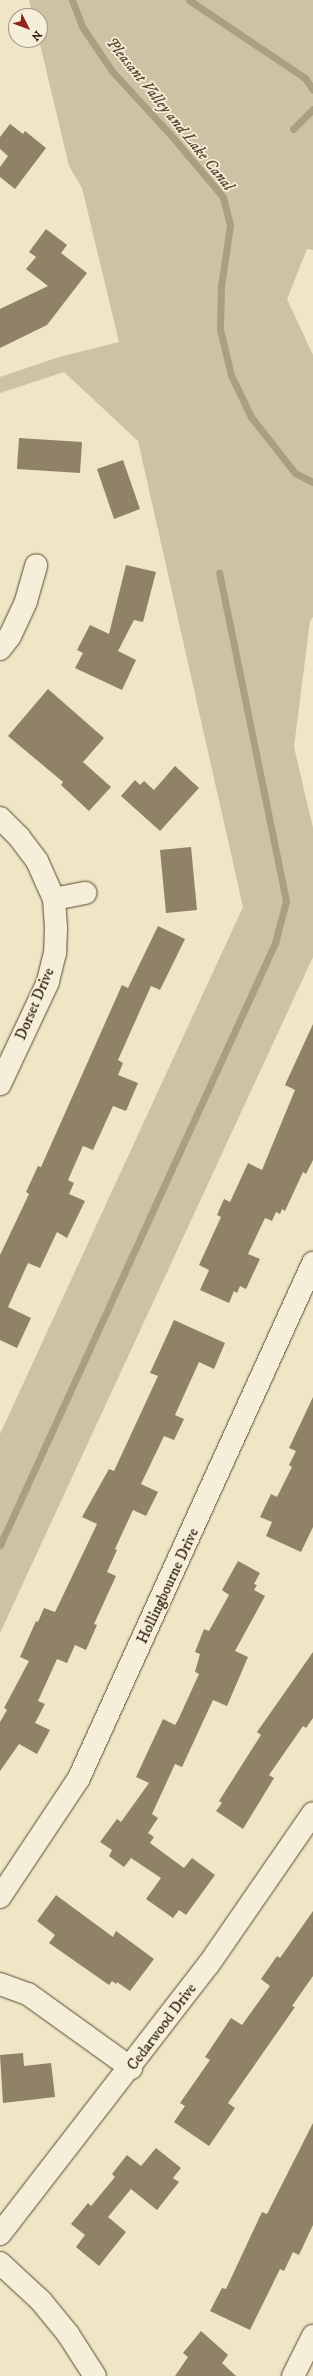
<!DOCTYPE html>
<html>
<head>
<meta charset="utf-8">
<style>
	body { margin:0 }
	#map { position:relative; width:313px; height:2376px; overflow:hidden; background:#efe6c5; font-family:"IM FELL DW Pica",serif }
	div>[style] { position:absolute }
	.green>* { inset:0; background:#cdc2a4 }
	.stream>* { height:7px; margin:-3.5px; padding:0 3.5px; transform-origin:3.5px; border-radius:3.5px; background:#ab9f82 }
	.building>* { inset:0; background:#8f8267 }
	.roads { filter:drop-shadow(0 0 1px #5a4932) drop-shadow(0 0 1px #5a4932) }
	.street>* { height:22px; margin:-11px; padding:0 11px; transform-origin:11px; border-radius:11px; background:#f5efd9 }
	span { translate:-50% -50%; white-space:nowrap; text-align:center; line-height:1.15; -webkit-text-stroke:3.5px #f5efd9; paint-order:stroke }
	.street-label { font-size:15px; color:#281501 }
	.water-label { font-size:16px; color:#5c4c35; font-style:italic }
	.north { position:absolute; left:8px; top:8px; width:40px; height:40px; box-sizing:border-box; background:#f5efd9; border:1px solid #a39883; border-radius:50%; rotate:132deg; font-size:11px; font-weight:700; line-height:16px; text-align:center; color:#281501 }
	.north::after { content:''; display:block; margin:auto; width:14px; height:18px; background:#8f2418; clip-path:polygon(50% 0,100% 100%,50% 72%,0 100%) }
</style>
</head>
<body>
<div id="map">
	<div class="green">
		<div style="clip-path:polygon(29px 0,313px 0,313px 250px,307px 249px,287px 299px,313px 355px,313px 617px,310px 621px,294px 747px,313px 828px,313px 957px,0 1633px,0 1434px,243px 907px,138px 441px,64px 372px,0 393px,0 377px,59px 357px,119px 342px,82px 188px,69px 166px,39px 40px,40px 16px,33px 16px)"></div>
	</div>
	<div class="stream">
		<div style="left:72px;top:0;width:30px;rotate:69deg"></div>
		<div style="left:83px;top:28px;width:52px;rotate:56deg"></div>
		<div style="left:112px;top:71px;width:86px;rotate:47.4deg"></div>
		<div style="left:170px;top:134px;width:82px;rotate:49.9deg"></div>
		<div style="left:223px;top:197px;width:29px;rotate:76deg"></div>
		<div style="left:230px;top:225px;width:63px;rotate:98.3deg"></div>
		<div style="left:221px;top:287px;width:42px;rotate:91.4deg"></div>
		<div style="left:220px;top:329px;width:47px;rotate:76.6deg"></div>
		<div style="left:231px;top:375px;width:47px;rotate:64.5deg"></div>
		<div style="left:251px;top:417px;width:71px;rotate:51.8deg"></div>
		<div style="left:295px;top:473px;width:20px;rotate:27deg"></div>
		<div style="left:189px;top:0;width:140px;rotate:33.9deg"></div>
		<div style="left:305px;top:78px;width:14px;rotate:56deg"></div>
		<div style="left:293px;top:129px;width:28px;rotate:-45deg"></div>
		<div style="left:0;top:1545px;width:662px;rotate:-65.45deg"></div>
		<div style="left:275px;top:943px;width:43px;rotate:-75.3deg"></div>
		<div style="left:286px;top:901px;width:335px;rotate:-101.5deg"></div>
	</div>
	<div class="building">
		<div style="clip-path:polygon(10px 124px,23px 134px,25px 131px,46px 148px,15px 189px,0 177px,0 167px,8px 156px,0 149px,0 137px)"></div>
		<div style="clip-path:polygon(46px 229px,67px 245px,61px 253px,87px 273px,47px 325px,0 348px,0 309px,48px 286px,26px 269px,36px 257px,29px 252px)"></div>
		<div style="clip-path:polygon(19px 438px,82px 442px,80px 473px,17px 469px)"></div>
		<div style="clip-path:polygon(123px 460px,140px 509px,114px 519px,97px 469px)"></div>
		<div style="clip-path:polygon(126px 565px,156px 572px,143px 622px,134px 620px,118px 651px,136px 660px,122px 690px,75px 668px,83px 653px,77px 650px,90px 625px,109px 634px)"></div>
		<div style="clip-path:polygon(48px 689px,104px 738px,83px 762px,111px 787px,89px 811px,61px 785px,63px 782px,8px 736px)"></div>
		<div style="clip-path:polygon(175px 766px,199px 788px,160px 831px,121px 796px,135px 780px,140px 785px,144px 781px,154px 790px)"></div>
		<div style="clip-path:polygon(191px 847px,197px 910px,166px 913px,160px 850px)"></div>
		<div style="clip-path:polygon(158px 926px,185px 939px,160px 990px,151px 986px,118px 1060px,123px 1063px,118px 1075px,138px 1083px,126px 1111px,113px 1106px,93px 1150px,83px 1146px,68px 1180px,74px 1183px,69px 1194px,85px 1201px,67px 1238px,57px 1232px,40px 1268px,28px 1263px,8px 1307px,31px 1318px,17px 1348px,0 1340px,0 1255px,29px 1194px,26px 1192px,38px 1166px,41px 1167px,122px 985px,128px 988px)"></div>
		<div style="clip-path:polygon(313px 1024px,313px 1160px,306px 1174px,303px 1172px,285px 1211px,282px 1209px,280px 1214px,276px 1212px,272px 1221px,265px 1218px,248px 1254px,260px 1259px,246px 1289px,240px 1286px,237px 1293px,234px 1291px,229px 1303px,200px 1290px,209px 1270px,199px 1265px,221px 1217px,217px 1215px,224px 1199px,230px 1202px,248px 1163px,262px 1170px,295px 1090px,285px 1085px)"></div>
		<div style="clip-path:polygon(174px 1320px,225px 1343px,214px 1369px,199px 1362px,175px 1415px,184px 1419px,174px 1440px,164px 1436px,141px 1484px,158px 1492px,146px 1516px,133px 1510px,115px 1549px,117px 1550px,107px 1572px,116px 1576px,94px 1624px,97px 1625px,86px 1650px,75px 1645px,67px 1663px,57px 1659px,38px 1701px,45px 1704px,35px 1723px,50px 1730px,37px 1754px,19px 1744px,0 1771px,0 1722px,7px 1710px,4px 1708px,29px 1661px,20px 1657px,36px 1621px,38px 1622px,44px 1608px,55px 1612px,57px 1608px,97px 1524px,82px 1517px,109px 1469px,114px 1471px,158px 1376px,150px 1373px)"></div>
		<div style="clip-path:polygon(313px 1397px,313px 1527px,301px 1552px,266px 1536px,272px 1522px,260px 1517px,271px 1494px,277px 1497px,292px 1467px,289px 1465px,296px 1451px,289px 1448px)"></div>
		<div style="clip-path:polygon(238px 1561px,260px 1573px,254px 1584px,257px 1585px,254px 1590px,265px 1596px,235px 1651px,248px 1657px,227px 1706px,213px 1700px,182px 1767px,175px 1764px,152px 1814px,158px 1818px,148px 1833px,154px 1837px,150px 1843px,184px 1868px,192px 1858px,215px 1875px,186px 1915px,179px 1910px,173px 1918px,146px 1899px,161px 1878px,131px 1858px,124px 1867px,109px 1856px,112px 1850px,100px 1842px,117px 1819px,121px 1822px,149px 1783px,136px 1777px,163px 1719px,175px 1725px,178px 1720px,199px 1674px,195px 1672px,200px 1654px,195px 1652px,204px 1629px,209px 1631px,229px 1595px,222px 1590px)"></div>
		<div style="clip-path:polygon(313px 1652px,313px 1718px,306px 1728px,303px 1726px,269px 1775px,274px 1778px,243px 1829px,216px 1811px,222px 1803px,219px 1801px,261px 1735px,257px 1732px)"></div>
		<div style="clip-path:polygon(56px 1895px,113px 1937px,116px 1931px,154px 1959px,130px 1991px,117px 1982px,116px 1984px,112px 1981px,109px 1985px,49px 1943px,55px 1935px,37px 1921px)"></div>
		<div style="clip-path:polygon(313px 1911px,313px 1976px,292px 2006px,295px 2007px,228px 2103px,235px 2108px,209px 2146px,174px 2122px,185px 2106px,180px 2103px,210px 2060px,205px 2057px,231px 2018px,242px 2025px,270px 1986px,261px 1979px,277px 1956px,280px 1958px)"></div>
		<div style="clip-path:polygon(23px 2053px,24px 2066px,51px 2063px,55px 2097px,3px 2103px,0 2055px)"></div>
		<div style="clip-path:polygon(313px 2123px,313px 2225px,299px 2255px,293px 2252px,284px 2271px,280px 2269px,250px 2330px,210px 2311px,222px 2288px,226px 2289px,262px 2212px,267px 2214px)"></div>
		<div style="clip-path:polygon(156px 2148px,181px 2168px,173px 2178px,179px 2182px,157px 2210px,131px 2189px,108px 2217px,126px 2232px,99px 2266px,76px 2247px,85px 2235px,71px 2224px,88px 2203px,91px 2206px,115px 2177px,112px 2174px,127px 2155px,141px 2166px)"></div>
		<div style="clip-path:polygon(201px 2331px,228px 2355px,222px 2363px,236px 2376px,175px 2376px,188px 2357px,183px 2353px)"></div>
	</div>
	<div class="roads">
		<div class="street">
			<div style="left:0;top:649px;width:16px;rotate:-52deg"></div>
			<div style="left:10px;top:636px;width:38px;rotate:-65deg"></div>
			<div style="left:26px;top:601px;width:37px;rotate:-74deg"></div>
			<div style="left:0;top:818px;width:27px;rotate:45deg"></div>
			<div style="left:19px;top:837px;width:30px;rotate:53deg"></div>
			<div style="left:37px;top:861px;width:42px;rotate:65.9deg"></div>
			<div style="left:54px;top:899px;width:29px;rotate:86deg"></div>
			<div style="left:56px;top:928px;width:25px;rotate:92deg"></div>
			<div style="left:55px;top:953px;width:30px;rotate:104deg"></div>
			<div style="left:48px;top:982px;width:113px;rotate:115.2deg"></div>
			<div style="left:54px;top:899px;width:32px;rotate:-11deg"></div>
			<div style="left:0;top:1897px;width:143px;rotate:-56.4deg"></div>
			<div style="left:79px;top:1778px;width:566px;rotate:-65.56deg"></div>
			<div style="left:0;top:1984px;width:30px;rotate:20deg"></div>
			<div style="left:28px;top:1994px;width:127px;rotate:35.7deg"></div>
			<div style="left:0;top:2234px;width:341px;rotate:-52.3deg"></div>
			<div style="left:209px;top:1964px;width:183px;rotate:-55.4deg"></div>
			<div style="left:0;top:2263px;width:56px;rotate:42.8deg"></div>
			<div style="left:41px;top:2301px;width:43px;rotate:50.7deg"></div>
			<div style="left:68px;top:2334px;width:50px;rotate:57.3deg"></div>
			<div style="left:293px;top:2376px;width:45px;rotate:-63.4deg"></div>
		</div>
	</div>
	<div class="street-label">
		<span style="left:35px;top:1004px;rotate:-67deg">Dorset Drive</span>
		<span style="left:168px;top:1586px;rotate:-65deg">Hollingbourne Drive</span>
		<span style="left:162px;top:2027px;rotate:-53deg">Cedarwood Drive</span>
	</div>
	<div class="water-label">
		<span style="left:170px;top:114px;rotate:51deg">Pleasant Valley and Lake Canal</span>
	</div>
	<div class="north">N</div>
</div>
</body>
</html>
